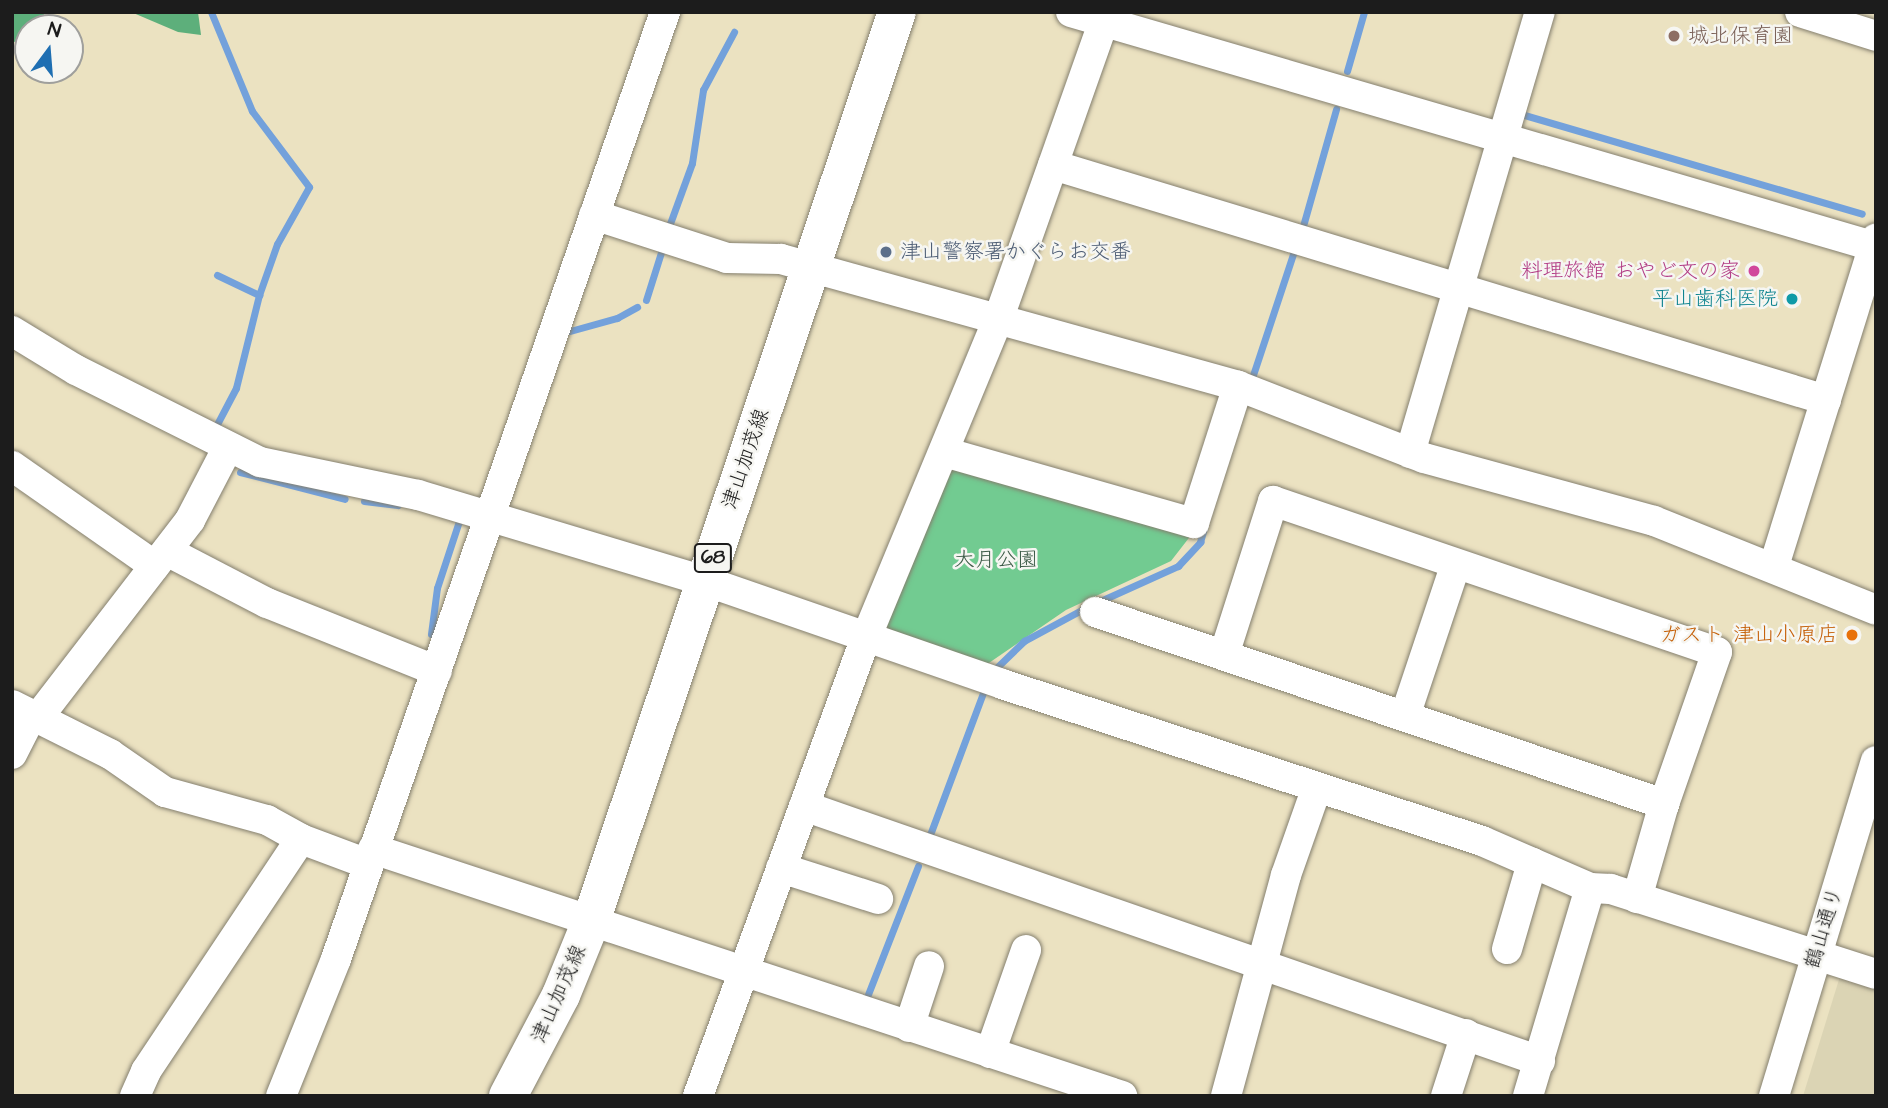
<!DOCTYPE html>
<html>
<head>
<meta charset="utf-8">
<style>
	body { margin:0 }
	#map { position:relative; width:1888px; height:1108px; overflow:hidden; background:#ebe2c1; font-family:"Architects Daughter","Klee One",sans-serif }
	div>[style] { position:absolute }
	.built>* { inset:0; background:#dbd4b4 }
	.green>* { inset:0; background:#72cb91 }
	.forest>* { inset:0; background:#5daf7b }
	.stream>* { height:7px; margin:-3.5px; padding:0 3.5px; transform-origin:3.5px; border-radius:3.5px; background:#73a1db }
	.roads { filter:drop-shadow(0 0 2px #847f6e) drop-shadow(0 0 2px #847f6e) }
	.minor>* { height:30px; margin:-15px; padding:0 15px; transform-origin:15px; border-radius:15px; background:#fff }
	.major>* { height:38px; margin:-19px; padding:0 19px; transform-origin:19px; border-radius:19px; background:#fff }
	.dots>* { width:19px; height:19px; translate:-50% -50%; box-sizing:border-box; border:4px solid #f6f6f2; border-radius:50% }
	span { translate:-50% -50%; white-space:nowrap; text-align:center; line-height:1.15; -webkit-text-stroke:5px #f6f6f2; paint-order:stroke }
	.shield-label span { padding:2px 5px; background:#f6f6f2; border:2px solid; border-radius:5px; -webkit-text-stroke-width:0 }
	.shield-label { font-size:19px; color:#1c1c1c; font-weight:700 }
	.education-label { font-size:21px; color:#785e54 }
	.left { translate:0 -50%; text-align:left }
	.service-label { font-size:21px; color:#4e5e75 }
	.hotel-label { font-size:21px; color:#b23c85 }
	.right { translate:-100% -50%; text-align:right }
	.culture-label { font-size:21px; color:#0d838f }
	.street-label { font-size:21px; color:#1c1c1c }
	.park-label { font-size:21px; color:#3a5945 }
	.food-label { font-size:21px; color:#c56008 }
	.frame { position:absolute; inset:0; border:14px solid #1c1c1c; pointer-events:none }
	.north { position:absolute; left:14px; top:14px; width:70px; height:70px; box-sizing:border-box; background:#f6f6f2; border:2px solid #9f9f9c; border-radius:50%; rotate:16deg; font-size:19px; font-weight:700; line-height:28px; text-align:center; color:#1c1c1c }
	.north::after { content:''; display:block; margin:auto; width:24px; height:32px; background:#1f6fb2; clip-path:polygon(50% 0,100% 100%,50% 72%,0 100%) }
</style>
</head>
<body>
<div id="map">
	<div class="built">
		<div style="clip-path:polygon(1841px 973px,1876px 984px,1876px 1096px,1803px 1096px)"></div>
	</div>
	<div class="green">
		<div style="clip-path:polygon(958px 466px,1192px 534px,1171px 561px,1066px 610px,983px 667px,890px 635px,881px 625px,946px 470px)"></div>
	</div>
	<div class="forest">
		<div style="clip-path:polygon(12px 12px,45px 12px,38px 28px,28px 28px,28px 41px,12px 42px)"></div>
		<div style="clip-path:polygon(131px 12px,198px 12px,201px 35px,178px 32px)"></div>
	</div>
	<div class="stream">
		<div style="left:211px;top:12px;width:107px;rotate:67.5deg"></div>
		<div style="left:252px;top:111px;width:95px;rotate:53.1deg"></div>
		<div style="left:309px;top:187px;width:65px;rotate:119.3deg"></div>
		<div style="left:277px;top:244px;width:54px;rotate:109.4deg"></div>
		<div style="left:259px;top:295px;width:96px;rotate:103.9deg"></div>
		<div style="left:236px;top:388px;width:45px;rotate:117.7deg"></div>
		<div style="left:1347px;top:71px;width:61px;rotate:-73.9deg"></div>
		<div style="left:1521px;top:114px;width:355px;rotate:16.3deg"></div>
		<div style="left:668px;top:229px;width:70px;rotate:-70deg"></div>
		<div style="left:692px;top:163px;width:74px;rotate:-81.4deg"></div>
		<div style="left:703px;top:90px;width:66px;rotate:-61.9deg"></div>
		<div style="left:1301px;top:233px;width:129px;rotate:-74.2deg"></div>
		<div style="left:217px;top:275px;width:47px;rotate:25.5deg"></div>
		<div style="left:646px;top:300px;width:57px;rotate:-72.5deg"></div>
		<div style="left:570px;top:331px;width:49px;rotate:-15.5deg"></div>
		<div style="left:617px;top:318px;width:23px;rotate:-29deg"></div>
		<div style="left:1253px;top:375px;width:134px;rotate:-71.7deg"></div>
		<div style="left:240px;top:472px;width:108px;rotate:14.4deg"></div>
		<div style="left:364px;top:501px;width:34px;rotate:7deg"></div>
		<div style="left:1098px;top:602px;width:88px;rotate:-24.2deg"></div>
		<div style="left:1178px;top:566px;width:33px;rotate:-47deg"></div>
		<div style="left:1200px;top:542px;width:15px;rotate:-74deg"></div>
		<div style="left:431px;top:634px;width:46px;rotate:-82.6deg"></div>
		<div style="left:437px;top:588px;width:74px;rotate:-71.8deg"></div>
		<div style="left:992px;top:672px;width:45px;rotate:-44.1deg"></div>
		<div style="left:1024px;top:641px;width:72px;rotate:-28.4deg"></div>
		<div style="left:928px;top:840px;width:160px;rotate:-69.5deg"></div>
		<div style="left:865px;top:1002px;width:146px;rotate:-68.7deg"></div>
	</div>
	<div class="roads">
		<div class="minor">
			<div style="left:1071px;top:12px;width:839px;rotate:16.27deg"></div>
			<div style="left:1800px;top:12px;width:80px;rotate:17.5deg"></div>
			<div style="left:1053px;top:165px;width:808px;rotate:16.91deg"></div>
			<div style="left:594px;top:215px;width:140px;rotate:17.9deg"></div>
			<div style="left:727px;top:258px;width:54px;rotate:1.1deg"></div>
			<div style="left:781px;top:259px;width:474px;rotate:15.5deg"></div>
			<div style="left:1238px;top:386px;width:199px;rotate:21.2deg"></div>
			<div style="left:1424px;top:458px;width:238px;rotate:15.3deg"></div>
			<div style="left:1654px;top:521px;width:239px;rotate:21.8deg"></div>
			<div style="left:12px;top:331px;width:75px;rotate:31.4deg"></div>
			<div style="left:76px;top:370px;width:206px;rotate:26.6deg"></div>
			<div style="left:260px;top:462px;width:161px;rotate:11.8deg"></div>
			<div style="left:418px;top:495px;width:300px;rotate:16.7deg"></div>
			<div style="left:705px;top:581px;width:314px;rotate:19.1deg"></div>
			<div style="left:1002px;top:684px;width:505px;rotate:18.11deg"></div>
			<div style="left:1482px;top:841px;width:118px;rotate:23.5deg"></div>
			<div style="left:1590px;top:888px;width:21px;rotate:3deg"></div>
			<div style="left:1611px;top:889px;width:278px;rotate:17.8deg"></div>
			<div style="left:944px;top:452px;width:260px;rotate:15.9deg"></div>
			<div style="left:1194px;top:523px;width:144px;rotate:-72.2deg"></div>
			<div style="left:1410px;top:453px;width:460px;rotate:-73.6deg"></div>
			<div style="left:12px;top:466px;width:174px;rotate:35deg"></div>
			<div style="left:167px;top:551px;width:113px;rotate:27.5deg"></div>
			<div style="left:267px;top:603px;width:183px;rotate:21.8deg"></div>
			<div style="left:1774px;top:566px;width:343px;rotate:-72.7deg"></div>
			<div style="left:1095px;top:612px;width:601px;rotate:18.65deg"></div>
			<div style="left:1224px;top:655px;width:162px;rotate:-72.3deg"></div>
			<div style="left:1273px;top:501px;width:469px;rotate:18.8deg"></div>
			<div style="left:1717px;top:652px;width:161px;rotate:109.2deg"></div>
			<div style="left:1664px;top:804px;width:98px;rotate:106deg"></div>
			<div style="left:12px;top:705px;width:110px;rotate:26.6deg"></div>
			<div style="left:110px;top:754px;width:67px;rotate:34.6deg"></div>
			<div style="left:165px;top:792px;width:106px;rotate:15.4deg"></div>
			<div style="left:267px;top:820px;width:39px;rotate:29deg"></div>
			<div style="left:301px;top:839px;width:72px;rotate:20.5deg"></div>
			<div style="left:1405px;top:716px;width:160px;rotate:-71.5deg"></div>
			<div style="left:12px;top:754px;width:35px;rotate:-63deg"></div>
			<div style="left:28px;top:723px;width:19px;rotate:-39deg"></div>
			<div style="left:43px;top:711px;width:241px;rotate:-52.4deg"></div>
			<div style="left:190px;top:520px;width:82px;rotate:-62.5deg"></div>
			<div style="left:804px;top:806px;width:779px;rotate:19.11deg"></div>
			<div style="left:373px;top:849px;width:789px;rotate:18.25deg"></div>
			<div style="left:781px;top:868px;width:102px;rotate:17.7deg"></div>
			<div style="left:1507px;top:949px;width:90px;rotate:-73.8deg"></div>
			<div style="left:909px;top:1027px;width:64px;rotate:-71.8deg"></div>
			<div style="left:990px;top:1053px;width:109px;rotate:-70.7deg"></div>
			<div style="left:135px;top:1096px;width:27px;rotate:-66deg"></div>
			<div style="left:146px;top:1071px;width:279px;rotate:-56.3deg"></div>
			<div style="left:281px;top:1096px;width:148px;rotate:-68.1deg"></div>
			<div style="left:336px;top:959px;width:1003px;rotate:-70.84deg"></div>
			<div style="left:698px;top:1096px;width:488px;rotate:-69.9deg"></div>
			<div style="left:866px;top:638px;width:344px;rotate:-67.5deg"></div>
			<div style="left:998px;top:320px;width:327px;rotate:-70.5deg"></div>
			<div style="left:1226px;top:1096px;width:229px;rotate:-74.8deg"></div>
			<div style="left:1286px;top:875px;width:93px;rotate:-70.6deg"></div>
			<div style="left:1446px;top:1096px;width:65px;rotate:-72.1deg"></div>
			<div style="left:1528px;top:1096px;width:217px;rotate:-73.4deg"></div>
			<div style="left:1774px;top:1096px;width:350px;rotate:-73.1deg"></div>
		</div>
		<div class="major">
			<div style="left:508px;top:1096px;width:114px;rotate:-62.3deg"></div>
			<div style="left:561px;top:995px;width:77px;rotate:-67.8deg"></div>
			<div style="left:590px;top:924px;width:962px;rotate:-71.4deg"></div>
		</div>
	</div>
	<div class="dots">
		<div style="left:1674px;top:36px;background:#8d6e63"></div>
		<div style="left:886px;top:252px;background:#5c6f8a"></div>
		<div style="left:1754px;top:271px;background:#d1479c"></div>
		<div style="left:1792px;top:299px;background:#0f9aa8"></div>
		<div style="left:1852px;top:635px;background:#e8710a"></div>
	</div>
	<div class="shield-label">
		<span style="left:713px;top:558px">68</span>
	</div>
	<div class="education-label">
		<span class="left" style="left:1688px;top:36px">城北保育園</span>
	</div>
	<div class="service-label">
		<span class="left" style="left:900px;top:252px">津山警察署かぐらお交番</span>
	</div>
	<div class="hotel-label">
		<span class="right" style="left:1740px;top:271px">料理旅館 おやど文の家</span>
	</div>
	<div class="culture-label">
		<span class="right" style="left:1778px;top:299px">平山歯科医院</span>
	</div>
	<div class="street-label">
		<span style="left:746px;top:459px;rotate:-71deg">津山加茂線</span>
		<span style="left:1824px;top:928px;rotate:-73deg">鶴山通り</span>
		<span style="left:559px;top:994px;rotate:-66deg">津山加茂線</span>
	</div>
	<div class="park-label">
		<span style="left:996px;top:560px">大月公園</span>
	</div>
	<div class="food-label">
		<span class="right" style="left:1838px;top:635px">ガスト 津山小原店</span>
	</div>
	<div class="frame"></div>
	<div class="north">N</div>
</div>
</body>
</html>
